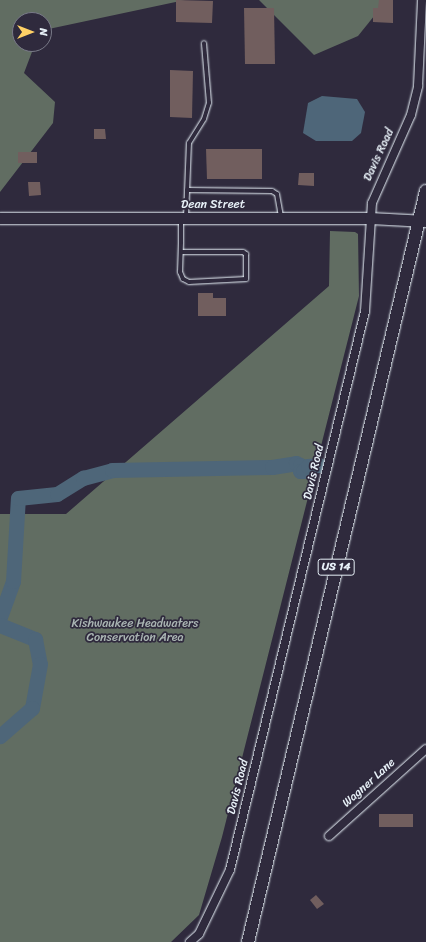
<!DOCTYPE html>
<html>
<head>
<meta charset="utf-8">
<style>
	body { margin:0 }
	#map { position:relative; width:426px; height:942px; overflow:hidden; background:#2f2a3d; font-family:Sriracha,sans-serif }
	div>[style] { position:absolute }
	.green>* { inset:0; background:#616d62 }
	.water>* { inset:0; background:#4e6679 }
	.river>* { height:15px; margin:-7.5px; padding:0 7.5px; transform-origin:7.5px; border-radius:7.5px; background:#4e6679 }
	.building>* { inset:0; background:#715e5e }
	.roads { filter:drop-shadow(0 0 1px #e8f1f8) drop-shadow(0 0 1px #e8f1f8) }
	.lane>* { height:4px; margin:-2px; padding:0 2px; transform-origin:2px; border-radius:2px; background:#2f2a3d }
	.street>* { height:8px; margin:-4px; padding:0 4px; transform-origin:4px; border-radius:4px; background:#2f2a3d }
	.secondary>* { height:11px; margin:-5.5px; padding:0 5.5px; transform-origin:5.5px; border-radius:5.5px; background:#2f2a3d }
	.primary>* { height:12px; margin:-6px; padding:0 6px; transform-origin:6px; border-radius:6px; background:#2f2a3d }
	span { translate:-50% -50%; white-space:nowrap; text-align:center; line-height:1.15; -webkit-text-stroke:3.5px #2f2a3d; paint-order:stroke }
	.shield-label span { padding:1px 3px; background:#2f2a3d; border:1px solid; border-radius:3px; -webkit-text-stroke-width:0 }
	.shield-label { font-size:11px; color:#e8f1f8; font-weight:700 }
	.street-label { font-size:12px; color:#e8f1f8 }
	.park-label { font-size:12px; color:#abb6b4 }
	.north { position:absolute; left:12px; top:12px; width:40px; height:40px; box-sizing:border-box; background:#2f2a3d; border:1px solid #797a88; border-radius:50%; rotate:90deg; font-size:11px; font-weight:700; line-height:16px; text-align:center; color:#e8f1f8 }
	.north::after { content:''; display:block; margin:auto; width:14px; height:18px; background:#ffd166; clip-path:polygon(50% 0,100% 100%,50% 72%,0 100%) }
</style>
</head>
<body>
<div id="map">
	<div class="green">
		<div style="clip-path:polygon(0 0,185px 0,44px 30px,44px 20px,20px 20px,20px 44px,35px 44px,24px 73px,55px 102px,53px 123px,0 192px)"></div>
		<div style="clip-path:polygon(259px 0,387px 0,358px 36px,314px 55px)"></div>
		<div style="clip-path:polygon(330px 231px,355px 232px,358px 234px,359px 296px,222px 837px,199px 915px,171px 942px,0 942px,0 514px,66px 514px,329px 286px)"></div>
	</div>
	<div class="water">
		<div style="clip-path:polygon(322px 96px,357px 99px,365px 112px,361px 133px,352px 141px,316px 141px,303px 133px,308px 103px)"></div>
	</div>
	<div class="river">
		<div style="left:0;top:617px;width:38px;rotate:-70deg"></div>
		<div style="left:13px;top:581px;width:83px;rotate:-86.6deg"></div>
		<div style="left:18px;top:498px;width:39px;rotate:-6deg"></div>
		<div style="left:57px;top:494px;width:31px;rotate:-32deg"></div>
		<div style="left:83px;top:478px;width:30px;rotate:-15deg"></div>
		<div style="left:112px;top:470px;width:160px;rotate:-1.1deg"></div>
		<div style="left:272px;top:467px;width:24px;rotate:-9deg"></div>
		<div style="left:296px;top:463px;width:4px;rotate:27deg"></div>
		<div style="left:300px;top:465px;width:6px;rotate:90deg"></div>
		<div style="left:300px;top:471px;width:3px"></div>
		<div style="left:303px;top:471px;width:7px;rotate:-45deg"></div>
		<div style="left:308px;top:466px;width:11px;rotate:-5deg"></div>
		<div style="left:0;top:625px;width:38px;rotate:22deg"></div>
		<div style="left:35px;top:639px;width:25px;rotate:79deg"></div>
		<div style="left:40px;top:664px;width:45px;rotate:100.3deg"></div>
		<div style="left:32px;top:708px;width:43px;rotate:138.8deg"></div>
	</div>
	<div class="building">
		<div style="clip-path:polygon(176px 0,213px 1px,212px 23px,176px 22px)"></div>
		<div style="clip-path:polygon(379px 0,393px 0,393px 23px,373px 22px,373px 8px,378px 8px)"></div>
		<div style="clip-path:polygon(244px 8px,274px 8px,275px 64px,245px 64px)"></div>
		<div style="clip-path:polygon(170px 70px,193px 71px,192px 118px,170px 117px)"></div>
		<div style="clip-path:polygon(94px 129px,105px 129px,106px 139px,94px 139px)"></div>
		<div style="clip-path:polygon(206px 149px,262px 149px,262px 179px,207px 179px)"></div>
		<div style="clip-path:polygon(18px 152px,37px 152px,37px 163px,18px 163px)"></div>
		<div style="clip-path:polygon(299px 173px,314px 173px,314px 186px,298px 185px)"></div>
		<div style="clip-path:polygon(28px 182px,40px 182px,41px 195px,29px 196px)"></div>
		<div style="clip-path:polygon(198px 293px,213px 293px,213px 298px,226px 298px,226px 316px,198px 316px)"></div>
		<div style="clip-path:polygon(379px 814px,413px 814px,413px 827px,379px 827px)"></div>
		<div style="clip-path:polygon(316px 895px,324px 904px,317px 909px,310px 900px)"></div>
	</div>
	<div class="roads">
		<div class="lane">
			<div style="left:187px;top:190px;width:85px;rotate:0.7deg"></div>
			<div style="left:272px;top:191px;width:6px;rotate:31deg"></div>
			<div style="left:277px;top:194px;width:22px;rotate:80deg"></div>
			<div style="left:186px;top:217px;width:74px;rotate:-87.7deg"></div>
			<div style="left:189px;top:143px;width:28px;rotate:-58deg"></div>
			<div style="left:204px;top:119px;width:17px;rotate:-73deg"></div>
			<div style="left:209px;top:103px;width:60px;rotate:-94.8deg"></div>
			<div style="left:181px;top:252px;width:62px"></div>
			<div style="left:243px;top:252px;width:4px;rotate:34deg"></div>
			<div style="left:246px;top:254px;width:25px;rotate:90deg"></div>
			<div style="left:246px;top:279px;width:57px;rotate:177deg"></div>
			<div style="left:189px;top:282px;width:7px;rotate:-153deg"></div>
			<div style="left:183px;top:279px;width:8px;rotate:-113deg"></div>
			<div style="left:180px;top:272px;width:30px;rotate:-88deg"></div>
			<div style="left:181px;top:242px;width:24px;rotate:-90deg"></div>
		</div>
		<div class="street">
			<div style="left:329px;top:836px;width:130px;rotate:-41.9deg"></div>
			<div style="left:190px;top:942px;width:12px;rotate:-42deg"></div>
			<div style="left:199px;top:934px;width:71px;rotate:-64.2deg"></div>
			<div style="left:230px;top:870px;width:575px;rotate:-76.42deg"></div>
			<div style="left:365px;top:311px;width:108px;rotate:-86.3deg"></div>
			<div style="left:372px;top:203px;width:96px;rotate:-66.1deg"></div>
			<div style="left:411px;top:115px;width:30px;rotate:-76deg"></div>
			<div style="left:418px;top:86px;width:86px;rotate:-87.3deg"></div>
		</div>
		<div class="secondary">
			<div style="left:0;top:218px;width:370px"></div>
			<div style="left:370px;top:218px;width:56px;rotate:3.1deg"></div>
		</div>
		<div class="primary">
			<div style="left:248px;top:942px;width:772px;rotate:-76.67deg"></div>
		</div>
	</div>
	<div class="shield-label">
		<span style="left:336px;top:567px">US 14</span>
	</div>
	<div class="street-label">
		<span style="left:379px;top:155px;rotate:-65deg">Davis Road</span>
		<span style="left:213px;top:205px">Dean Street</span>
		<span style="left:314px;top:472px;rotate:-77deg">Davis Road</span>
		<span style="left:369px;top:783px;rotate:-42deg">Wagner Lane</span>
		<span style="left:238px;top:787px;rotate:-76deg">Davis Road</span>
	</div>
	<div class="park-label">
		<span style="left:135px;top:631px">Kishwaukee Headwaters<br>Conservation Area</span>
	</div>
	<div class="north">N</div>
</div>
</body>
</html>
